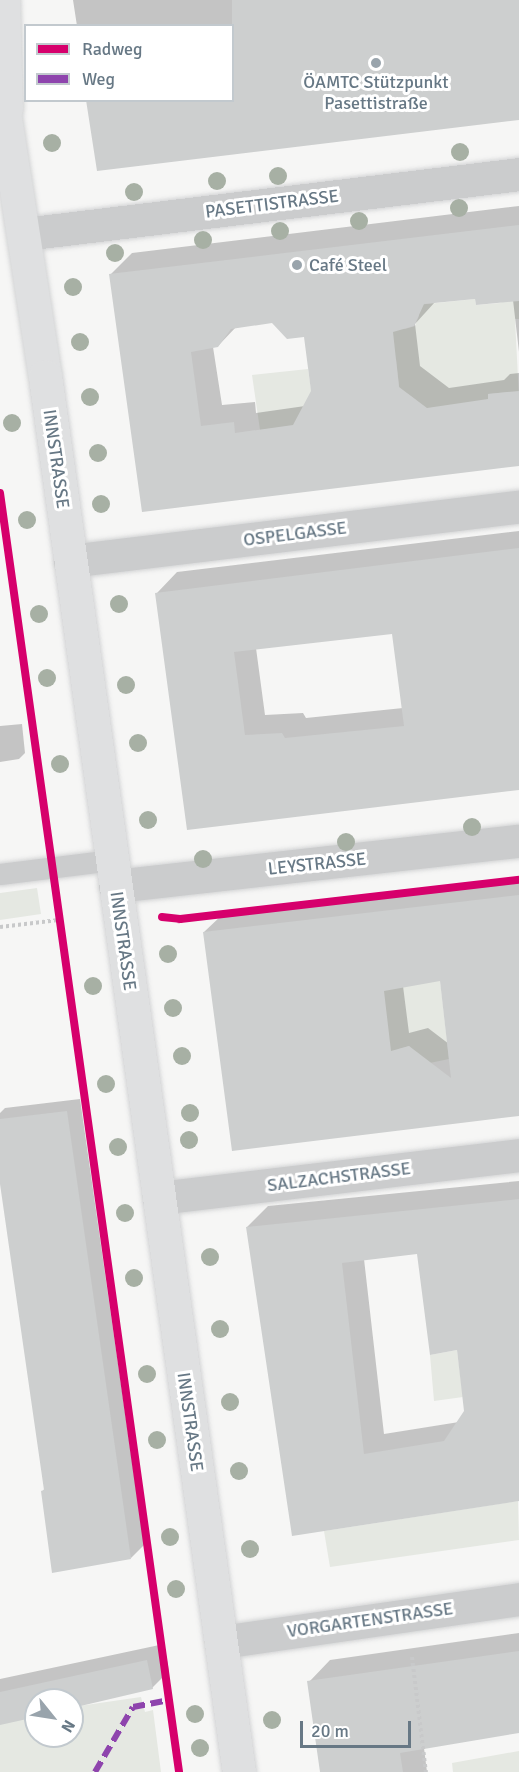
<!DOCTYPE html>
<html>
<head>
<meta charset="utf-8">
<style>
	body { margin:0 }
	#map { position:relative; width:519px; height:1772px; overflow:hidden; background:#f6f6f5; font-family:Signika,sans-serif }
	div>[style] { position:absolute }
	.green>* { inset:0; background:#e5e8e2 }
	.shadow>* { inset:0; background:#0003 }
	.building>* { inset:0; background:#cdcfcf }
	.path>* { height:4px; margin-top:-2px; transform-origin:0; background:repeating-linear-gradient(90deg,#c8c9ca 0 3px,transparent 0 6px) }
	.roads { filter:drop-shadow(0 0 2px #d3d4d5) drop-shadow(0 0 2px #d3d4d5) }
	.service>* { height:21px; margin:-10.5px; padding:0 10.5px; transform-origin:10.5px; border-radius:10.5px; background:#cbcccd }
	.minor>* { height:33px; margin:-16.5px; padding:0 16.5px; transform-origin:16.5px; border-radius:16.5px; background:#cbcccd }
	.secondary>* { height:33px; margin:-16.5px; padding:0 16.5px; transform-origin:16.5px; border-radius:16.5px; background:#dfe0e1 }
	.quiet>* { height:6px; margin-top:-3px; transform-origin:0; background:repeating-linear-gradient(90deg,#8e44ad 0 12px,transparent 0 18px) }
	.cycleway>* { height:8px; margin:-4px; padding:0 4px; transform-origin:4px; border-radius:4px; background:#d6006c }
	.trees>* { width:18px; height:18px; margin:-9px; border-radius:50%; background:#a7b0a4 }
	.dots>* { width:16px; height:16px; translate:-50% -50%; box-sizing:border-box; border:3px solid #fff; border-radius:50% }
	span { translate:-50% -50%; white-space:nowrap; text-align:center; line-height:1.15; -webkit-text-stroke:6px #fff; paint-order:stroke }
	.poi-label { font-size:18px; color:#677885 }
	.left { translate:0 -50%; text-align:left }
	.street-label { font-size:18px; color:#677885 }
	.legend { position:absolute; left:24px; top:24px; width:210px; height:78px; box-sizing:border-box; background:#fff; border:2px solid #c2c9ce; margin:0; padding:8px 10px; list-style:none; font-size:18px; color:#677885 }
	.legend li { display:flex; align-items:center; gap:12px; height:30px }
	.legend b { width:30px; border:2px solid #c2c9ce }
	.north { position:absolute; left:24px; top:1688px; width:60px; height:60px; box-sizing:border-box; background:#fff; border:2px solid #c2c9ce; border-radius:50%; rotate:120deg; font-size:16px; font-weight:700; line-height:24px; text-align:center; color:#677885 }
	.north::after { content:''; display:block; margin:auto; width:21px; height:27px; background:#99a4ac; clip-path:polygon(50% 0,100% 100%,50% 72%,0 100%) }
	.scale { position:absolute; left:300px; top:1721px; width:111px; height:27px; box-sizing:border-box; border:3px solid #677885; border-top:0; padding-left:8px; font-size:18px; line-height:21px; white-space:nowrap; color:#677885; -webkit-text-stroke:4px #fff; paint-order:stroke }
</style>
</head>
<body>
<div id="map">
	<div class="green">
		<div style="clip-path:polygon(519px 294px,519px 319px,515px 319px,519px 398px,509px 392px,488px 394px,488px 401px,418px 411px,416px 400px,408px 394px,400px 394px,396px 359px,393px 359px,393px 307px,395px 324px,405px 329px,415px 326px,419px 316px,417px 305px,475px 299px,476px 305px,500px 303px)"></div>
		<div style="clip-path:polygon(308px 369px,313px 402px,300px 425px,260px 430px,252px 375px)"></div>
		<div style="clip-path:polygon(37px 888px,41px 914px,0 920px,0 893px)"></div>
		<div style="clip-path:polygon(439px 971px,449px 1059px,425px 1064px,409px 1046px,399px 1049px,395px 1061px,280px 991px)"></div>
		<div style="clip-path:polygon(457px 1350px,463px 1397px,434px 1401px,430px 1355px)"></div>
		<div style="clip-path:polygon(518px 1501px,519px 1540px,330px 1567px,324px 1531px)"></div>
		<div style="clip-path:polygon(141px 1697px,145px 1712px,153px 1710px,161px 1772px,0 1772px,0 1717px,36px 1712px,36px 1736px,72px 1736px,72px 1707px)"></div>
		<div style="clip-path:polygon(519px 1751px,519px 1772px,453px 1772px,452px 1763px)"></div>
	</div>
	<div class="shadow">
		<div style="clip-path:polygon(73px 0,519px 0,519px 117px,232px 100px,232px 26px,77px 26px)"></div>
		<div style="clip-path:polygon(evenodd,519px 206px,519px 352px,513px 300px,476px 297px,435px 302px,415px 324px,420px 366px,449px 388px,504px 380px,510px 374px,519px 373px,519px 464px,144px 510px,111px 274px,132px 253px,519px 206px,272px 321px,305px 335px,313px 391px,305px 406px,256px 413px,255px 402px,222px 405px,213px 347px,218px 346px,237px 326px,272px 321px)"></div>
		<div style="clip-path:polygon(evenodd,519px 531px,519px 789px,188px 828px,157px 593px,177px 572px,519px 531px,394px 632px,403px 708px,306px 718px,303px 713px,265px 715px,256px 648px,394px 632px)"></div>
		<div style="clip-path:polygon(22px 724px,25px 753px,19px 759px,0 762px,0 726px)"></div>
		<div style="clip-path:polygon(evenodd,519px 879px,519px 1115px,233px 1149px,204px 932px,223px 914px,519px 879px,441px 979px,449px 1044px,428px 1028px,409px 1033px,403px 986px,441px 979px)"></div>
		<div style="clip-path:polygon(80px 1099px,144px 1545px,131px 1558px,42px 1492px,45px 1488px,0 1174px,0 1113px,5px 1108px)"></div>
		<div style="clip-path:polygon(evenodd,519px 1181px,519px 1499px,293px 1535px,247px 1227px,268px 1206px,519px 1181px,418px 1252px,459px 1349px,466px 1411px,459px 1422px,384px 1434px,364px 1259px,418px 1252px)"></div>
		<div style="clip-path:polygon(519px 1633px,519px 1732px,424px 1748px,427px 1772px,322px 1772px,309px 1682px,330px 1660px)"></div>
		<div style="clip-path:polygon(164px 1644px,169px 1671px,152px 1688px,72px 1707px,72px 1700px,36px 1700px,36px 1715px,0 1724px,0 1679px)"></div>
	</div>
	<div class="building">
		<div style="clip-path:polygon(232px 0,519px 0,519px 120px,97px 171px,86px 100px,232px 100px)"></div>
		<div style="clip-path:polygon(evenodd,519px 225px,519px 301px,476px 305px,475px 299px,424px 304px,414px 326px,393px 332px,399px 387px,427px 408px,488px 399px,488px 394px,519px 391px,519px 466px,142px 512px,109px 274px,519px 225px,272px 323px,287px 339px,304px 337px,311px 391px,293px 425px,235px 433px,234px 422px,201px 426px,191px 352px,218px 347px,231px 329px,272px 323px)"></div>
		<div style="clip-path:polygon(evenodd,519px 548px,519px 790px,187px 830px,155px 593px,519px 548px,392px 634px,404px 726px,285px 738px,282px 733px,245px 735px,234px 652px,392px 634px)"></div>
		<div style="clip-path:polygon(evenodd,519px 895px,519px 1116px,232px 1151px,203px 932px,519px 895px,440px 981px,451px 1078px,409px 1046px,391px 1051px,384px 991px,440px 981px)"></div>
		<div style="clip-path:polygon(67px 1111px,131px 1559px,52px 1573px,41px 1491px,44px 1490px,0 1184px,0 1119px)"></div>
		<div style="clip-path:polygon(evenodd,519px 1199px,519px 1501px,292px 1536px,246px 1227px,519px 1199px,417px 1254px,430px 1355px,457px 1350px,464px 1411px,444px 1441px,364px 1454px,342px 1263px,417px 1254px)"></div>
		<div style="clip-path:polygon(519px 1651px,519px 1733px,400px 1753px,403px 1772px,320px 1772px,307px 1681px)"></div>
		<div style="clip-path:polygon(147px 1660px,153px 1689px,72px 1708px,72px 1700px,36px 1700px,36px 1717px,0 1725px,0 1692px)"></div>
	</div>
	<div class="path">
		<div style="left:0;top:927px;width:59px;rotate:-6.8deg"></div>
		<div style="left:412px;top:1657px;width:116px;rotate:83.1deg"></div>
	</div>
	<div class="roads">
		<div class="service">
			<div style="left:0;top:874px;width:113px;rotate:-7.1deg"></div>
		</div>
		<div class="minor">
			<div style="left:24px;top:234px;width:499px;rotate:-6.9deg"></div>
			<div style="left:70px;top:561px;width:452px;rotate:-6.9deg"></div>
			<div style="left:115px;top:886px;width:406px;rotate:-6.4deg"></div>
			<div style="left:159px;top:1198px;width:363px;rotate:-6.8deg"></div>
			<div style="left:221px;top:1642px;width:301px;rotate:-8.2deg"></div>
		</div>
		<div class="secondary">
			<div style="left:3px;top:0;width:108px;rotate:88.4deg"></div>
			<div style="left:0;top:86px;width:293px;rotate:81.2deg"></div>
			<div style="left:45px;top:376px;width:1409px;rotate:82.09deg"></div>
		</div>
	</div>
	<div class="quiet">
		<div style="left:95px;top:1772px;width:75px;rotate:-59.7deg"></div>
		<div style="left:133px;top:1707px;width:37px;rotate:-11deg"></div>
	</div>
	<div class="cycleway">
		<div style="left:0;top:493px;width:1291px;rotate:82.03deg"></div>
		<div style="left:162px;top:917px;width:18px;rotate:6deg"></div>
		<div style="left:180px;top:919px;width:341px;rotate:-6.6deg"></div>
	</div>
	<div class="trees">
		<div style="left:52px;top:143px"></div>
		<div style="left:460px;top:152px"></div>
		<div style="left:278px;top:176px"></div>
		<div style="left:217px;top:181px"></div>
		<div style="left:134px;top:192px"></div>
		<div style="left:459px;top:208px"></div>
		<div style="left:359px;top:221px"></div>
		<div style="left:280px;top:231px"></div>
		<div style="left:203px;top:240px"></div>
		<div style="left:115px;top:253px"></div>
		<div style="left:73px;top:287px"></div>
		<div style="left:80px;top:342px"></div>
		<div style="left:90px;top:397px"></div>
		<div style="left:12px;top:423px"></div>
		<div style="left:98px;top:453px"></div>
		<div style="left:101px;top:504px"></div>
		<div style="left:27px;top:520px"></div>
		<div style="left:119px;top:604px"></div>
		<div style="left:39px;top:614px"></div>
		<div style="left:47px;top:678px"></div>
		<div style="left:126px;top:685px"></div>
		<div style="left:138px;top:743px"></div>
		<div style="left:60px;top:764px"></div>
		<div style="left:148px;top:820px"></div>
		<div style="left:472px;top:827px"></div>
		<div style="left:346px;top:842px"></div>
		<div style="left:203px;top:859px"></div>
		<div style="left:168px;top:954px"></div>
		<div style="left:93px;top:986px"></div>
		<div style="left:173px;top:1008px"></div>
		<div style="left:182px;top:1056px"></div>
		<div style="left:106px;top:1084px"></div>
		<div style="left:190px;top:1113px"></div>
		<div style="left:189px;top:1140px"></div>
		<div style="left:118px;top:1147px"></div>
		<div style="left:125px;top:1213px"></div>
		<div style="left:210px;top:1257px"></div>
		<div style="left:134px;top:1278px"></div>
		<div style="left:220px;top:1329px"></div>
		<div style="left:147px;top:1374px"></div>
		<div style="left:230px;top:1402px"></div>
		<div style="left:157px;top:1440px"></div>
		<div style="left:239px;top:1471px"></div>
		<div style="left:170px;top:1537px"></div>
		<div style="left:250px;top:1549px"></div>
		<div style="left:176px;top:1589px"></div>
		<div style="left:195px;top:1714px"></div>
		<div style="left:272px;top:1720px"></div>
		<div style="left:200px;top:1748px"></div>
	</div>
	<div class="dots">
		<div style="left:376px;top:63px;background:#99a4ac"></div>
		<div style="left:297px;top:265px;background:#99a4ac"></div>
	</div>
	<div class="poi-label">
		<span style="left:376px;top:93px">ÖAMTC Stützpunkt<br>Pasettistraße</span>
		<span class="left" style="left:309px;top:265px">Café Steel</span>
	</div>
	<div class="street-label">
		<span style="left:272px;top:204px;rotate:-7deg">PASETTISTRASSE</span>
		<span style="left:56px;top:459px;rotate:82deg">INNSTRASSE</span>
		<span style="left:295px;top:534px;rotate:-7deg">OSPELGASSE</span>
		<span style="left:317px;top:864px;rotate:-6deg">LEYSTRASSE</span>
		<span style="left:123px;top:941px;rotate:82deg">INNSTRASSE</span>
		<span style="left:339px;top:1177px;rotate:-7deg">SALZACHSTRASSE</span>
		<span style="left:190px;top:1422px;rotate:82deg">INNSTRASSE</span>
		<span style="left:370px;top:1620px;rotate:-8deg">VORGARTENSTRASSE</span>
	</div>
	<ul class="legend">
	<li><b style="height:8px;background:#d6006c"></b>Radweg</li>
	<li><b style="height:8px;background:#8e44ad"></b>Weg</li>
	</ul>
	<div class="north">N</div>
	<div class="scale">20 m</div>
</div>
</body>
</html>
